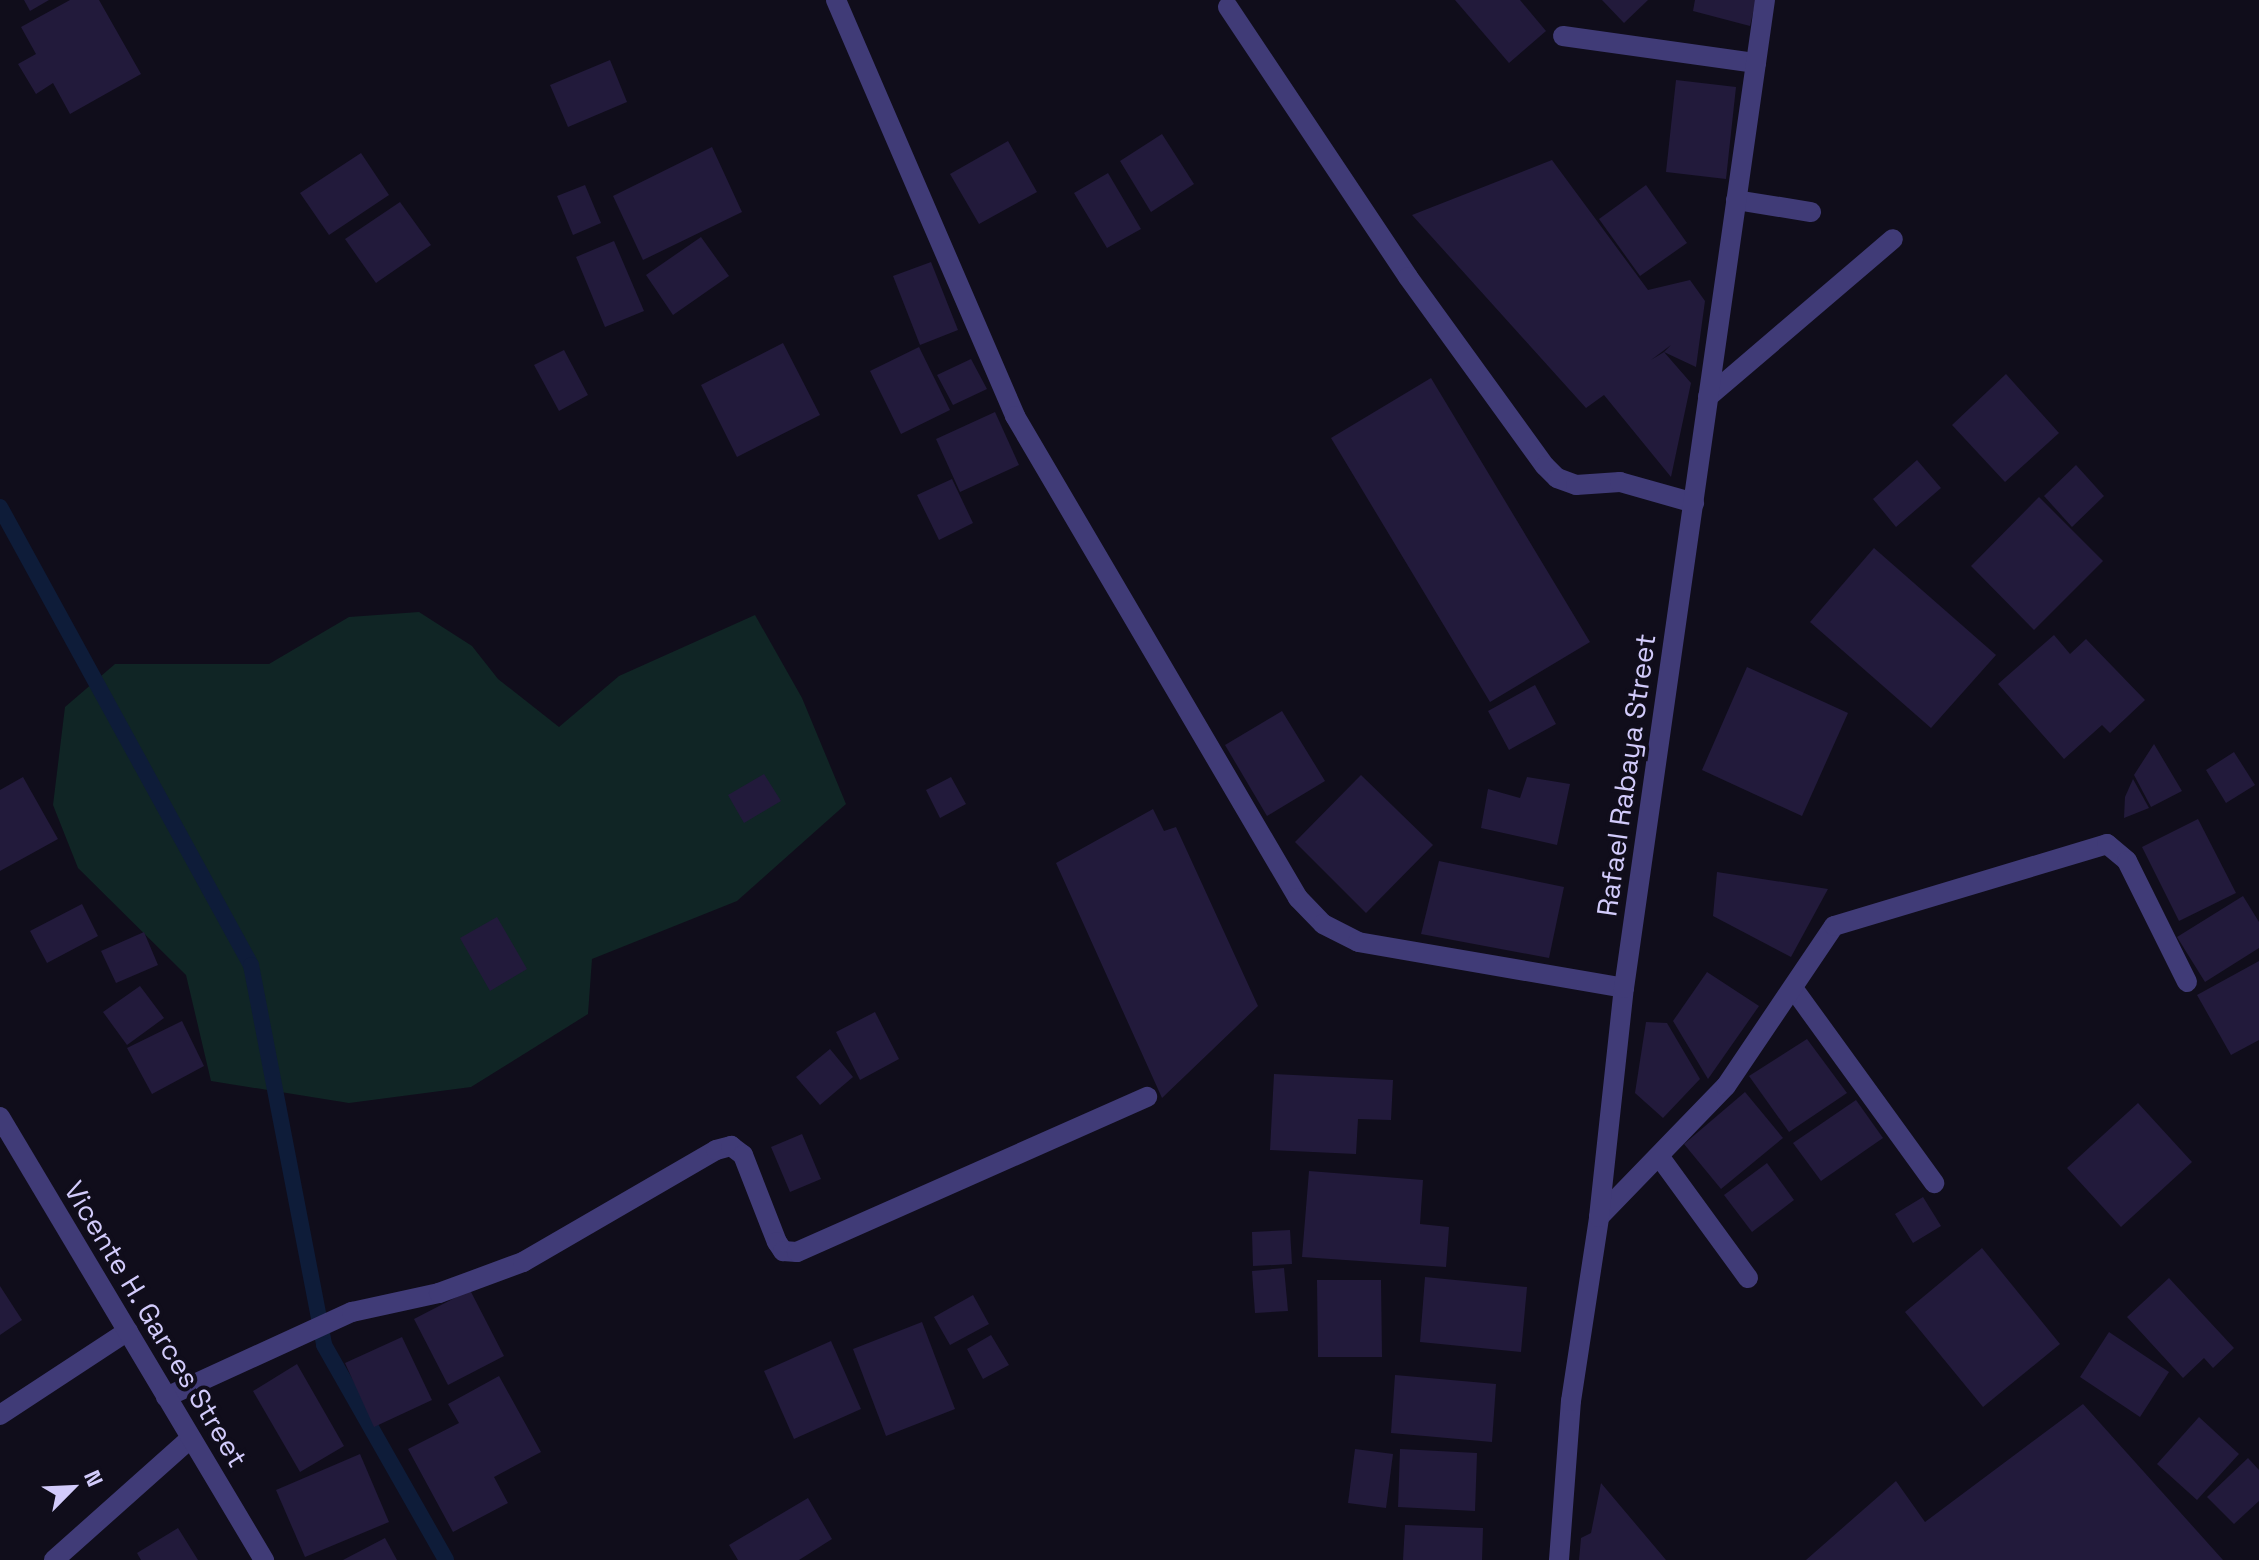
<!DOCTYPE html>
<html>
<head>
<meta charset="utf-8">
<style>
	body { margin:0 }
	#map { position:relative; width:2259px; height:1560px; overflow:hidden; background:#100d1b; font-family:"Space Grotesk",sans-serif }
	div>[style] { position:absolute }
	.green>* { inset:0; background:#102525 }
	.stream>* { height:16px; margin:-8px; padding:0 8px; transform-origin:8px; border-radius:8px; background:#0e1c39 }
	.building>* { inset:0; background:#221a3b }
	.service>* { height:20px; margin:-10px; padding:0 10px; transform-origin:10px; border-radius:10px; background:#403b77 }
	.minor>* { height:20px; margin:-10px; padding:0 10px; transform-origin:10px; border-radius:10px; background:#403b77 }
	.tertiary>* { height:20px; margin:-10px; padding:0 10px; transform-origin:10px; border-radius:10px; background:#403b77 }
	span { translate:-50% -50%; white-space:nowrap; text-align:center; line-height:1.15; -webkit-text-stroke:8px #100d1b; paint-order:stroke }
	.street-label { font-size:28px; color:#d2cbfb }
	.north { position:absolute; left:32px; top:1448px; width:80px; height:80px; -webkit-text-stroke:6px #100d1b; paint-order:stroke; rotate:66deg; font-size:22px; font-weight:700; line-height:32px; text-align:center; color:#d2cbfb }
	.north::after { content:''; display:block; margin:auto; width:28px; height:36px; background:#d2cbfb; clip-path:polygon(50% 0,100% 100%,50% 72%,0 100%) }
</style>
</head>
<body>
<div id="map">
	<div class="green">
		<div style="clip-path:polygon(419px 612px,472px 646px,498px 679px,559px 727px,619px 676px,755px 615px,802px 698px,846px 804px,737px 901px,592px 959px,588px 1014px,471px 1087px,349px 1103px,211px 1081px,186px 975px,78px 868px,53px 805px,65px 707px,115px 664px,269px 664px,349px 617px)"></div>
	</div>
	<div class="stream">
		<div style="left:0;top:507px;width:522px;rotate:61.28deg"></div>
		<div style="left:251px;top:965px;width:387px;rotate:79.1deg"></div>
		<div style="left:324px;top:1345px;width:247px;rotate:60.4deg"></div>
	</div>
	<div class="building">
		<div style="clip-path:polygon(24px 0,49px 0,30px 11px)"></div>
		<div style="clip-path:polygon(70px 0,99px 0,141px 74px,70px 114px,53px 83px,36px 94px,18px 64px,36px 54px,21px 27px)"></div>
		<div style="clip-path:polygon(1455px 0,1520px 0,1546px 31px,1509px 63px)"></div>
		<div style="clip-path:polygon(1602px 0,1648px 0,1624px 23px)"></div>
		<div style="clip-path:polygon(1695px 0,1756px 0,1750px 26px,1693px 11px)"></div>
		<div style="clip-path:polygon(610px 60px,627px 102px,568px 127px,550px 85px)"></div>
		<div style="clip-path:polygon(1676px 80px,1736px 87px,1726px 179px,1666px 172px)"></div>
		<div style="clip-path:polygon(1162px 134px,1194px 184px,1151px 212px,1120px 161px)"></div>
		<div style="clip-path:polygon(1008px 141px,1037px 192px,979px 224px,950px 174px)"></div>
		<div style="clip-path:polygon(712px 147px,742px 212px,643px 260px,613px 196px)"></div>
		<div style="clip-path:polygon(361px 153px,389px 195px,329px 235px,300px 193px)"></div>
		<div style="clip-path:polygon(1552px 160px,1648px 290px,1690px 280px,1705px 301px,1696px 367px,1664px 352px,1671px 345px,1651px 360px,1664px 352px,1691px 383px,1671px 477px,1604px 395px,1586px 408px,1412px 215px)"></div>
		<div style="clip-path:polygon(1108px 173px,1141px 229px,1107px 248px,1074px 193px)"></div>
		<div style="clip-path:polygon(585px 185px,601px 223px,573px 235px,557px 196px)"></div>
		<div style="clip-path:polygon(1646px 185px,1687px 243px,1640px 276px,1599px 219px)"></div>
		<div style="clip-path:polygon(400px 202px,431px 245px,376px 283px,345px 239px)"></div>
		<div style="clip-path:polygon(701px 237px,729px 276px,673px 315px,646px 275px)"></div>
		<div style="clip-path:polygon(614px 241px,644px 311px,605px 327px,576px 257px)"></div>
		<div style="clip-path:polygon(931px 262px,958px 330px,920px 345px,893px 276px)"></div>
		<div style="clip-path:polygon(783px 343px,820px 415px,737px 457px,701px 385px)"></div>
		<div style="clip-path:polygon(919px 347px,950px 410px,901px 434px,870px 371px)"></div>
		<div style="clip-path:polygon(564px 350px,588px 395px,559px 411px,534px 365px)"></div>
		<div style="clip-path:polygon(971px 359px,987px 389px,953px 405px,937px 375px)"></div>
		<div style="clip-path:polygon(2006px 374px,2059px 433px,2005px 482px,1952px 425px)"></div>
		<div style="clip-path:polygon(1431px 378px,1590px 642px,1490px 702px,1331px 438px)"></div>
		<div style="clip-path:polygon(995px 412px,1019px 465px,960px 492px,936px 439px)"></div>
		<div style="clip-path:polygon(1917px 460px,1941px 488px,1896px 527px,1873px 499px)"></div>
		<div style="clip-path:polygon(2076px 465px,2104px 496px,2072px 527px,2044px 496px)"></div>
		<div style="clip-path:polygon(952px 479px,973px 523px,939px 540px,917px 495px)"></div>
		<div style="clip-path:polygon(2039px 497px,2103px 561px,2034px 630px,1971px 566px)"></div>
		<div style="clip-path:polygon(1874px 548px,1996px 655px,1931px 728px,1810px 622px)"></div>
		<div style="clip-path:polygon(2054px 635px,2070px 654px,2086px 639px,2145px 700px,2110px 733px,2102px 725px,2064px 759px,1998px 684px)"></div>
		<div style="clip-path:polygon(1747px 667px,1848px 713px,1802px 816px,1702px 770px)"></div>
		<div style="clip-path:polygon(1535px 685px,1556px 724px,1509px 750px,1488px 711px)"></div>
		<div style="clip-path:polygon(1282px 711px,1325px 781px,1267px 816px,1225px 745px)"></div>
		<div style="clip-path:polygon(2154px 744px,2182px 791px,2151px 807px,2134px 775px)"></div>
		<div style="clip-path:polygon(2234px 752px,2255px 785px,2226px 803px,2206px 770px)"></div>
		<div style="clip-path:polygon(764px 774px,781px 801px,744px 823px,728px 795px)"></div>
		<div style="clip-path:polygon(1361px 775px,1433px 845px,1366px 913px,1295px 842px)"></div>
		<div style="clip-path:polygon(23px 777px,58px 839px,0 871px,0 790px)"></div>
		<div style="clip-path:polygon(951px 777px,966px 804px,940px 818px,926px 790px)"></div>
		<div style="clip-path:polygon(1527px 777px,1570px 784px,1557px 845px,1481px 828px,1488px 789px,1520px 798px)"></div>
		<div style="clip-path:polygon(2133px 779px,2149px 808px,2124px 818px,2125px 797px)"></div>
		<div style="clip-path:polygon(1153px 809px,1164px 831px,1176px 827px,1258px 1006px,1162px 1098px,1056px 863px)"></div>
		<div style="clip-path:polygon(2198px 819px,2236px 893px,2179px 921px,2142px 847px)"></div>
		<div style="clip-path:polygon(1439px 861px,1564px 887px,1549px 958px,1421px 934px)"></div>
		<div style="clip-path:polygon(1717px 872px,1828px 889px,1791px 957px,1713px 916px)"></div>
		<div style="clip-path:polygon(2243px 896px,2259px 922px,2259px 948px,2205px 982px,2177px 937px)"></div>
		<div style="clip-path:polygon(82px 904px,98px 936px,47px 963px,30px 931px)"></div>
		<div style="clip-path:polygon(497px 917px,527px 969px,490px 991px,460px 938px)"></div>
		<div style="clip-path:polygon(144px 932px,158px 965px,116px 983px,101px 951px)"></div>
		<div style="clip-path:polygon(2259px 961px,2259px 1040px,2231px 1055px,2197px 995px)"></div>
		<div style="clip-path:polygon(1707px 972px,1759px 1006px,1708px 1079px,1673px 1021px)"></div>
		<div style="clip-path:polygon(140px 986px,164px 1018px,127px 1045px,103px 1012px)"></div>
		<div style="clip-path:polygon(875px 1012px,899px 1059px,860px 1080px,836px 1032px)"></div>
		<div style="clip-path:polygon(182px 1021px,204px 1066px,152px 1094px,127px 1048px)"></div>
		<div style="clip-path:polygon(1646px 1022px,1667px 1023px,1700px 1079px,1663px 1118px,1635px 1093px)"></div>
		<div style="clip-path:polygon(1807px 1039px,1847px 1093px,1789px 1132px,1749px 1076px)"></div>
		<div style="clip-path:polygon(830px 1049px,853px 1077px,820px 1105px,796px 1077px)"></div>
		<div style="clip-path:polygon(1274px 1074px,1393px 1080px,1391px 1120px,1358px 1119px,1356px 1154px,1270px 1150px)"></div>
		<div style="clip-path:polygon(1745px 1092px,1783px 1138px,1721px 1189px,1684px 1144px)"></div>
		<div style="clip-path:polygon(1856px 1100px,1883px 1138px,1821px 1181px,1793px 1143px)"></div>
		<div style="clip-path:polygon(2138px 1103px,2192px 1162px,2121px 1227px,2067px 1168px)"></div>
		<div style="clip-path:polygon(802px 1134px,821px 1179px,790px 1192px,771px 1147px)"></div>
		<div style="clip-path:polygon(1767px 1163px,1794px 1200px,1752px 1232px,1724px 1195px)"></div>
		<div style="clip-path:polygon(1309px 1171px,1423px 1180px,1420px 1224px,1449px 1227px,1446px 1267px,1302px 1257px)"></div>
		<div style="clip-path:polygon(1923px 1197px,1941px 1226px,1913px 1243px,1895px 1214px)"></div>
		<div style="clip-path:polygon(1290px 1230px,1292px 1264px,1253px 1266px,1252px 1232px)"></div>
		<div style="clip-path:polygon(1982px 1248px,2060px 1344px,1983px 1407px,1905px 1312px)"></div>
		<div style="clip-path:polygon(1284px 1268px,1288px 1311px,1255px 1313px,1252px 1271px)"></div>
		<div style="clip-path:polygon(1425px 1277px,1527px 1287px,1521px 1352px,1420px 1342px)"></div>
		<div style="clip-path:polygon(2169px 1278px,2234px 1348px,2213px 1368px,2204px 1358px,2183px 1378px,2127px 1317px)"></div>
		<div style="clip-path:polygon(1317px 1280px,1381px 1280px,1382px 1357px,1318px 1357px)"></div>
		<div style="clip-path:polygon(0 1286px,22px 1320px,0 1335px)"></div>
		<div style="clip-path:polygon(470px 1290px,504px 1356px,448px 1385px,414px 1319px)"></div>
		<div style="clip-path:polygon(973px 1295px,989px 1324px,950px 1345px,934px 1317px)"></div>
		<div style="clip-path:polygon(922px 1322px,955px 1409px,886px 1436px,853px 1349px)"></div>
		<div style="clip-path:polygon(2109px 1332px,2169px 1372px,2140px 1417px,2080px 1377px)"></div>
		<div style="clip-path:polygon(991px 1335px,1009px 1365px,983px 1379px,967px 1349px)"></div>
		<div style="clip-path:polygon(402px 1337px,432px 1400px,374px 1427px,345px 1363px)"></div>
		<div style="clip-path:polygon(831px 1341px,861px 1409px,794px 1439px,764px 1371px)"></div>
		<div style="clip-path:polygon(297px 1364px,344px 1446px,300px 1472px,253px 1391px)"></div>
		<div style="clip-path:polygon(1395px 1375px,1496px 1384px,1492px 1442px,1391px 1433px)"></div>
		<div style="clip-path:polygon(499px 1376px,541px 1452px,494px 1477px,508px 1503px,453px 1532px,408px 1449px,459px 1423px,448px 1404px)"></div>
		<div style="clip-path:polygon(2083px 1404px,2223px 1560px,1806px 1560px,1896px 1481px,1925px 1522px)"></div>
		<div style="clip-path:polygon(2199px 1417px,2239px 1454px,2197px 1500px,2157px 1464px)"></div>
		<div style="clip-path:polygon(1355px 1449px,1393px 1454px,1386px 1508px,1348px 1503px)"></div>
		<div style="clip-path:polygon(1400px 1449px,1477px 1453px,1475px 1511px,1398px 1507px)"></div>
		<div style="clip-path:polygon(360px 1454px,389px 1522px,305px 1557px,276px 1490px)"></div>
		<div style="clip-path:polygon(2248px 1458px,2259px 1470px,2259px 1501px,2234px 1524px,2207px 1497px)"></div>
		<div style="clip-path:polygon(1601px 1483px,1666px 1560px,1579px 1560px,1581px 1538px,1591px 1533px)"></div>
		<div style="clip-path:polygon(808px 1498px,832px 1539px,799px 1560px,738px 1560px,729px 1545px)"></div>
		<div style="clip-path:polygon(1405px 1525px,1483px 1528px,1482px 1560px,1403px 1560px)"></div>
		<div style="clip-path:polygon(178px 1528px,198px 1560px,141px 1560px,137px 1553px)"></div>
		<div style="clip-path:polygon(385px 1538px,397px 1560px,343px 1560px)"></div>
	</div>
	<div class="service">
		<div style="left:1228px;top:7px;width:324px;rotate:56.3deg"></div>
		<div style="left:1408px;top:277px;width:233px;rotate:54.1deg"></div>
		<div style="left:1545px;top:466px;width:17px;rotate:45deg"></div>
		<div style="left:1557px;top:478px;width:20px;rotate:20deg"></div>
		<div style="left:1576px;top:485px;width:44px;rotate:-3.9deg"></div>
		<div style="left:1620px;top:482px;width:77px;rotate:15.8deg"></div>
		<div style="left:1563px;top:36px;width:195px;rotate:8deg"></div>
		<div style="left:1736px;top:200px;width:76px;rotate:9.1deg"></div>
		<div style="left:1708px;top:397px;width:243px;rotate:-40.5deg"></div>
		<div style="left:54px;top:1560px;width:183px;rotate:-41.7deg"></div>
	</div>
	<div class="minor">
		<div style="left:836px;top:0;width:453px;rotate:66.7deg"></div>
		<div style="left:1015px;top:416px;width:559px;rotate:59.58deg"></div>
		<div style="left:1298px;top:898px;width:36px;rotate:46deg"></div>
		<div style="left:1323px;top:924px;width:39px;rotate:27deg"></div>
		<div style="left:1358px;top:942px;width:270px;rotate:9.8deg"></div>
		<div style="left:1793px;top:988px;width:241px;rotate:54.1deg"></div>
		<div style="left:1659px;top:1156px;width:151px;rotate:53.9deg"></div>
		<div style="left:1599px;top:1217px;width:182px;rotate:-45.9deg"></div>
		<div style="left:1726px;top:1086px;width:193px;rotate:-56deg"></div>
		<div style="left:1834px;top:926px;width:285px;rotate:-16.7deg"></div>
		<div style="left:2107px;top:844px;width:26px;rotate:40deg"></div>
		<div style="left:2127px;top:861px;width:135px;rotate:63.6deg"></div>
		<div style="left:166px;top:1397px;width:205px;rotate:-24.6deg"></div>
		<div style="left:352px;top:1312px;width:89px;rotate:-12.3deg"></div>
		<div style="left:439px;top:1293px;width:90px;rotate:-20.3deg"></div>
		<div style="left:523px;top:1262px;width:223px;rotate:-30.1deg"></div>
		<div style="left:716px;top:1150px;width:16px;rotate:-15deg"></div>
		<div style="left:731px;top:1146px;width:15px;rotate:37deg"></div>
		<div style="left:743px;top:1155px;width:93px;rotate:68.7deg"></div>
		<div style="left:777px;top:1242px;width:11px;rotate:56deg"></div>
		<div style="left:783px;top:1251px;width:14px;rotate:4deg"></div>
		<div style="left:797px;top:1252px;width:383px;rotate:-23.9deg"></div>
		<div style="left:0;top:1415px;width:153px;rotate:-33.3deg"></div>
	</div>
	<div class="tertiary">
		<div style="left:0;top:1117px;width:516px;rotate:59.21deg"></div>
		<div style="left:1559px;top:1560px;width:159px;rotate:-85.7deg"></div>
		<div style="left:1571px;top:1401px;width:186px;rotate:-81.3deg"></div>
		<div style="left:1599px;top:1217px;width:230px;rotate:-83.8deg"></div>
		<div style="left:1624px;top:988px;width:998px;rotate:-81.88deg"></div>
	</div>
	<div class="street-label">
		<span style="left:1626px;top:775px;rotate:-82deg">Rafael Rabaya Street</span>
		<span style="left:156px;top:1324px;rotate:59deg">Vicente H. Garces Street</span>
	</div>
	<div class="north">N</div>
</div>
</body>
</html>
